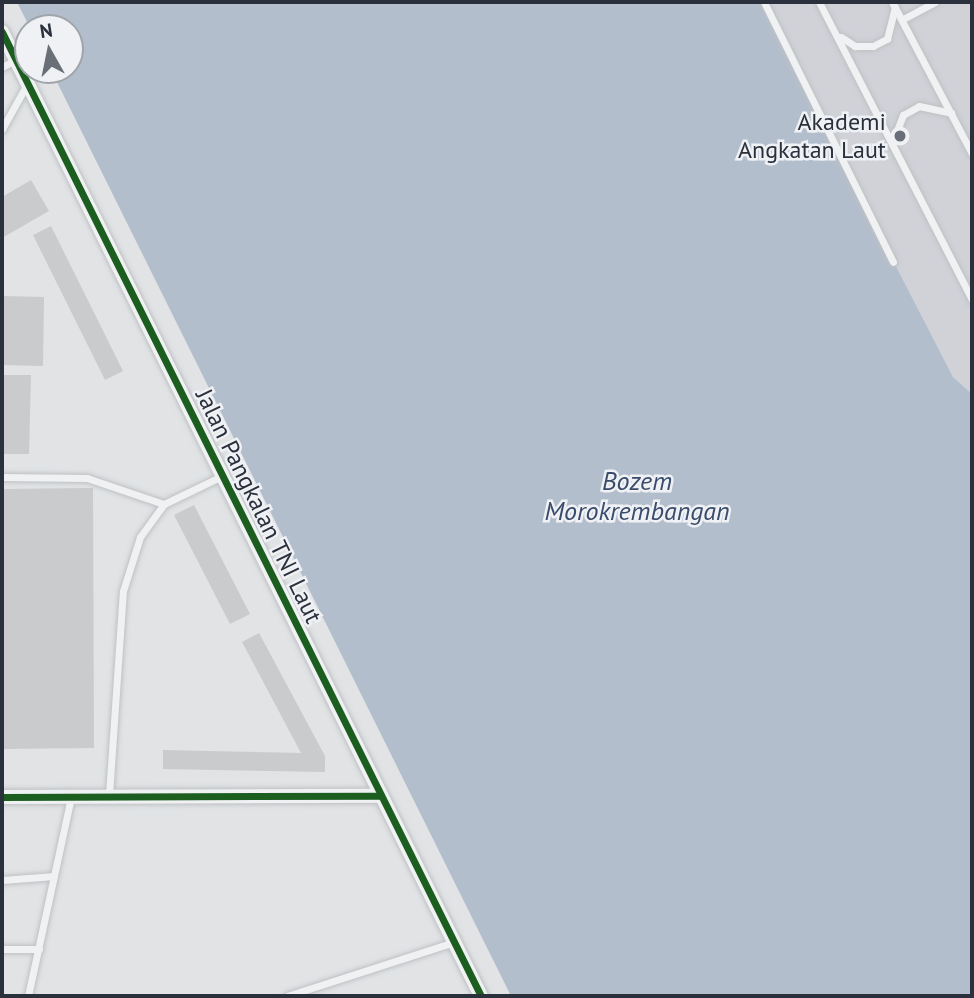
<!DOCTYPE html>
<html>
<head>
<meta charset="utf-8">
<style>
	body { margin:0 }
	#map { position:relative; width:974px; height:998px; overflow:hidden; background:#e1e3e5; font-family:"PT Sans",sans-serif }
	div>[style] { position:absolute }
	.built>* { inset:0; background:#d0d2d8 }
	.water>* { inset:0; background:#b3becd }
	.building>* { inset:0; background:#c9cbcd }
	.roads { filter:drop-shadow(0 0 2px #bfc1c3) drop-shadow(0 0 2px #bfc1c3) }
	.lane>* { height:7px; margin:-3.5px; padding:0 3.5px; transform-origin:3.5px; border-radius:3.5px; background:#f0f1f3 }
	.street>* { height:14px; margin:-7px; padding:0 7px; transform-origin:7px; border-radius:7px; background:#f0f1f3 }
	.cycleway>* { height:7px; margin:-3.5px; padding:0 3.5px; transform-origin:3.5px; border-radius:3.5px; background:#1b5e20 }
	.dots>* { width:19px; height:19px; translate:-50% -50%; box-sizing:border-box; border:4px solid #eff1f5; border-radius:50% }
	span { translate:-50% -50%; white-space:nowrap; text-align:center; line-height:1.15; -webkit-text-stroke:5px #eff1f5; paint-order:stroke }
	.poi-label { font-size:24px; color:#2a303c }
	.right { translate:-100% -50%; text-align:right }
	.street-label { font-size:24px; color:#2a303c }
	.water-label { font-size:26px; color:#394c6b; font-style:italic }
	.frame { position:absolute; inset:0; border:4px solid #2a303c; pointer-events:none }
	.north { position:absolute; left:14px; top:14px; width:70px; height:70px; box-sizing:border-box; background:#eff1f5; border:2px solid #a0a4ab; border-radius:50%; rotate:351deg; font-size:19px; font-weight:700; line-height:28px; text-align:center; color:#2a303c }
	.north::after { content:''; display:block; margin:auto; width:24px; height:32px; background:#6a6f77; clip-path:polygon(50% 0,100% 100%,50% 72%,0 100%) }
</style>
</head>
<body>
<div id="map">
	<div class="built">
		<div style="clip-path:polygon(760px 2px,972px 2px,972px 394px,953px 377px)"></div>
	</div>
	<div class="water">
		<div style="clip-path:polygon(17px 2px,760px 2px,953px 377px,972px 394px,972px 996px,511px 996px,51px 70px,70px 70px,70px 28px,30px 28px)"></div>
	</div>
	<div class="building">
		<div style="clip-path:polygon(31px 180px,49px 211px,2px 238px,2px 197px)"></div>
		<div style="clip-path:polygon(51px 226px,123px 371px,105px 380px,33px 235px)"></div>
		<div style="clip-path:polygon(2px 296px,44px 297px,43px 366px,2px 365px)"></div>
		<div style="clip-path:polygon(2px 375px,31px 375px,29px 454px,2px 454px)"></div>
		<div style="clip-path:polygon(93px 488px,94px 748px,2px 749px,2px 489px)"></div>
		<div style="clip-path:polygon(194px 505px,250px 614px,230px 624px,174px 515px)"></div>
		<div style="clip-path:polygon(259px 633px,325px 756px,325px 772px,163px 769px,163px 750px,301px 753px,242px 642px)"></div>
	</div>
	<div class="roads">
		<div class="lane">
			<div style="left:764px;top:2px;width:290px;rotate:63.6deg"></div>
			<div style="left:819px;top:2px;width:335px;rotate:62.8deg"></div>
			<div style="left:892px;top:2px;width:172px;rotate:62.2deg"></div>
			<div style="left:903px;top:19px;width:36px;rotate:-28deg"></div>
			<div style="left:841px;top:37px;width:17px;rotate:33deg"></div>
			<div style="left:855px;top:46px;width:18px"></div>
			<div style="left:873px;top:46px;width:16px;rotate:-27deg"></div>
			<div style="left:887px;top:39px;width:33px;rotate:-76deg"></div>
			<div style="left:2px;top:67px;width:16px;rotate:-27deg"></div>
			<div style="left:2px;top:129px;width:51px;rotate:-60.9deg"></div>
			<div style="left:893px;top:141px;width:28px;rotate:-69deg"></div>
			<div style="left:903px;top:115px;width:18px;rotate:-29deg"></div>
			<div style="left:919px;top:106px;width:33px;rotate:12deg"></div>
			<div style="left:2px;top:477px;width:85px;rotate:0.7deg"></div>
			<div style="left:87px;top:478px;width:81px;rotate:18.7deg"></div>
			<div style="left:109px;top:795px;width:204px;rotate:-86.1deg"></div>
			<div style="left:123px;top:591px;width:57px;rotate:-72.5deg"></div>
			<div style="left:140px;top:537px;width:41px;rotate:-54deg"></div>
			<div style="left:164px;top:504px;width:64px;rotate:-25.8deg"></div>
			<div style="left:2px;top:880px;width:52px;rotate:-4.4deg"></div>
			<div style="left:2px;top:949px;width:37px"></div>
			<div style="left:28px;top:996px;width:204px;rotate:-77.8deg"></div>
			<div style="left:287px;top:996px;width:176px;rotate:-17.9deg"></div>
		</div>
		<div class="street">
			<div style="left:2px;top:32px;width:1076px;rotate:63.58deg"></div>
			<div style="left:2px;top:797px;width:379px;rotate:-0.2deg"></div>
		</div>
	</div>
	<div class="cycleway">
		<div style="left:2px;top:32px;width:1076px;rotate:63.58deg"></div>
		<div style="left:2px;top:797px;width:379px;rotate:-0.2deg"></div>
	</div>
	<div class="dots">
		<div style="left:900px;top:136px;background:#6a6f77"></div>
	</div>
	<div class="poi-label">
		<span class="right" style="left:886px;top:136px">Akademi<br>Angkatan Laut</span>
	</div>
	<div class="street-label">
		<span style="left:259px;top:506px;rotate:64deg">Jalan Pangkalan TNI Laut</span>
	</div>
	<div class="water-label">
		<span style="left:637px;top:496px">Bozem<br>Morokrembangan</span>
	</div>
	<div class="frame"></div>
	<div class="north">N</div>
</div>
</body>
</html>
